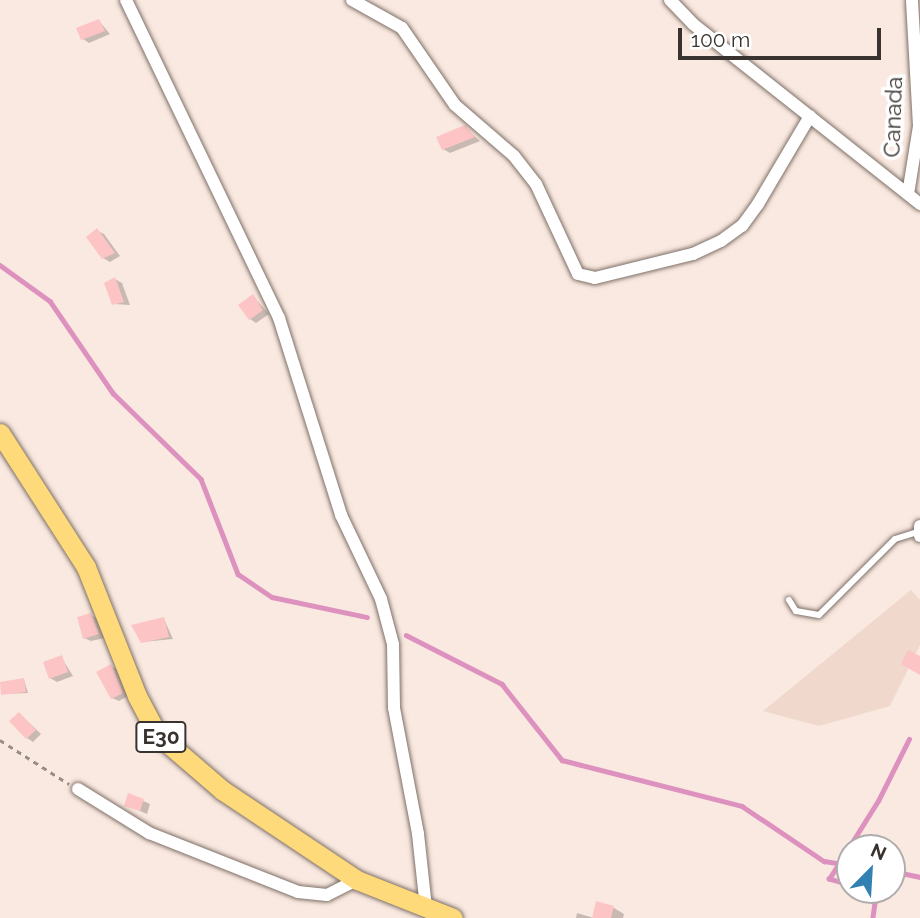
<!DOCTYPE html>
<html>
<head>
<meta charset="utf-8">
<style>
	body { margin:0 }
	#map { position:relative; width:920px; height:918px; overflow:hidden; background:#fae9e0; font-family:Raleway,sans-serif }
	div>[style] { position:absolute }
	.built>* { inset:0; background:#f0d9cc }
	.shadow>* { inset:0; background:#0003 }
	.stream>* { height:4.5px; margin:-2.25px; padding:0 2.25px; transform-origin:2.25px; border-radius:2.25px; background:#dd91bf }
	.building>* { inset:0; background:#fdc4c5 }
	.path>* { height:2.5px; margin-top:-1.25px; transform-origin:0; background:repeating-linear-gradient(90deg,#978c86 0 5px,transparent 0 10px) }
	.roads { filter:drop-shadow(0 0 2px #7e7068) drop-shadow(0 0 2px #7e7068) }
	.service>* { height:6px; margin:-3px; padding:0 3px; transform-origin:3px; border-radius:3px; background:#fff }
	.minor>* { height:12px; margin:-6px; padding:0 6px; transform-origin:6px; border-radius:6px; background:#fff }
	.primary>* { height:19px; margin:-9.5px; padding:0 9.5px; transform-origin:9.5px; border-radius:9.5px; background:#feda7a }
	span { translate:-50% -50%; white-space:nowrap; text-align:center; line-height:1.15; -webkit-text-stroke:7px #fff; paint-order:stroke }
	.shield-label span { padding:2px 5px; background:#fff; border:2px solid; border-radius:5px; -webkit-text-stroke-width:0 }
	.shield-label { font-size:21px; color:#393330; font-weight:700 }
	.street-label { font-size:23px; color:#393330 }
	.north { position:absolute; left:836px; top:834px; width:70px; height:70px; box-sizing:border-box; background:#fff; border:2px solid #b0adac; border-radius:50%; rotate:24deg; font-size:19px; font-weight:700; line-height:28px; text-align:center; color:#393330 }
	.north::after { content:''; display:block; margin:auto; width:24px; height:32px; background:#3381b3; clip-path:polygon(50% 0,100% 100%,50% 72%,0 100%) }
	.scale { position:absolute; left:678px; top:28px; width:203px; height:32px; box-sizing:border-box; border:4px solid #393330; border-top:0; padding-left:9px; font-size:21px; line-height:24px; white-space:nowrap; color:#393330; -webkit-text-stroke:5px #fff; paint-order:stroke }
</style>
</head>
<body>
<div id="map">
	<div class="built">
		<div style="clip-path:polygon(911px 590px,920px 600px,920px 645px,890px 706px,819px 726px,763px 711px)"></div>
	</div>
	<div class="shadow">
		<div style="clip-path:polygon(99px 21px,110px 34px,89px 43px,83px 39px)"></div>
		<div style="clip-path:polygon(464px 127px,480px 141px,450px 153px,443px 149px)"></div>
		<div style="clip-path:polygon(98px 231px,104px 234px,120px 256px,110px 262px,103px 258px)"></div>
		<div style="clip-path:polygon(115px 279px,122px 283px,130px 305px,114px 304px)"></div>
		<div style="clip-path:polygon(253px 296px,269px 314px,256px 323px,250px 319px)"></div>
		<div style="clip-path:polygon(91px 615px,98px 619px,105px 638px,91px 641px,84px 638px)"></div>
		<div style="clip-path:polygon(164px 619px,173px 639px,143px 642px)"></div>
		<div style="clip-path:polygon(61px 657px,73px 676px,57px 682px,50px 678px)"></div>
		<div style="clip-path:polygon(111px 666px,118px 670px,128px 696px,119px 701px,112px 698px)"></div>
		<div style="clip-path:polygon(24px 680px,28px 693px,3px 694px)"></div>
		<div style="clip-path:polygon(20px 714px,41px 734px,33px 742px,27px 738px)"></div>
		<div style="clip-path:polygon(130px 795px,150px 804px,147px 814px,126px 805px)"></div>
		<div style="clip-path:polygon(597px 904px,614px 908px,624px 914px,623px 918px,576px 918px,577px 913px,594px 918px)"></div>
	</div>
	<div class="stream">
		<div style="left:0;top:265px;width:62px;rotate:35.8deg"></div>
		<div style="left:50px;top:301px;width:112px;rotate:55.6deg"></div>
		<div style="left:113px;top:393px;width:123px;rotate:44.3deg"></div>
		<div style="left:201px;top:479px;width:102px;rotate:68.7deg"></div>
		<div style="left:238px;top:574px;width:41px;rotate:34.1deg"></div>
		<div style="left:272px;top:597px;width:97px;rotate:11.9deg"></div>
		<div style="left:406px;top:635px;width:108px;rotate:27deg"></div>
		<div style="left:502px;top:684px;width:97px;rotate:51.7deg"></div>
		<div style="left:562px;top:760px;width:186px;rotate:14.3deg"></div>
		<div style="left:742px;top:806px;width:99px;rotate:33.9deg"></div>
		<div style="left:824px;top:861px;width:26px;rotate:9deg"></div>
		<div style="left:892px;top:871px;width:29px;rotate:12deg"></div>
		<div style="left:850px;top:885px;width:22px;rotate:-164deg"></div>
		<div style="left:829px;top:879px;width:92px;rotate:-57.9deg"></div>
		<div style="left:878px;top:801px;width:69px;rotate:-63.4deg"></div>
		<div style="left:862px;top:890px;width:18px;rotate:45deg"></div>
		<div style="left:875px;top:903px;width:15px;rotate:98deg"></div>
	</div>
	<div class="building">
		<div style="clip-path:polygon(99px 19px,105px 31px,81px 40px,76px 28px)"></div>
		<div style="clip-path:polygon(465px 125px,475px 137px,442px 150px,436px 137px)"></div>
		<div style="clip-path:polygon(97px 228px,115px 253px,102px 259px,86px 237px)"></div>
		<div style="clip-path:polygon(115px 277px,124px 302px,112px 305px,104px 283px)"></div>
		<div style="clip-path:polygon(253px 294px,263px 310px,249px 320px,238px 305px)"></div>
		<div style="clip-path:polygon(91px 613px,99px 634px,83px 639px,77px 617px)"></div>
		<div style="clip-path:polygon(164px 617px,169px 637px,141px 643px,131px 625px)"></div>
		<div style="clip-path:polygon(908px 650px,920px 656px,920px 675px,901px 664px)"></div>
		<div style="clip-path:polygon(62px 655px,68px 672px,49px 679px,43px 662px)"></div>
		<div style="clip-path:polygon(111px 664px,123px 693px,111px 699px,96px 672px)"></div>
		<div style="clip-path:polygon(24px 678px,26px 692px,1px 695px,0 682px)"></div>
		<div style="clip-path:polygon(19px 712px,36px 730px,26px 739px,9px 721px)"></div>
		<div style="clip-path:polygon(128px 793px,144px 799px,140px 811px,124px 806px)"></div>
		<div style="clip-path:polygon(596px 901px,614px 906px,611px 918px,592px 918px)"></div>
	</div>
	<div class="path">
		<div style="left:0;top:740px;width:82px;rotate:32.5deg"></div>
	</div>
	<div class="roads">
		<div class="service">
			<div style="left:789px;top:600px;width:13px;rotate:58deg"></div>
			<div style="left:796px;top:611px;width:23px;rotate:10deg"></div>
			<div style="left:819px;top:615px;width:107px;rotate:-45deg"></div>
			<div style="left:895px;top:539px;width:24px;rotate:-17deg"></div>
		</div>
		<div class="minor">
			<div style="left:126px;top:0;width:353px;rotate:64.3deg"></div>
			<div style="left:279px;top:318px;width:207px;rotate:72.5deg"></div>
			<div style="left:341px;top:515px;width:93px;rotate:64.5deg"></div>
			<div style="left:381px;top:599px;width:47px;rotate:75.1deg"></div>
			<div style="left:393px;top:644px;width:64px;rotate:89.1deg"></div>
			<div style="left:394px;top:708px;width:128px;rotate:79.2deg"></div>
			<div style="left:418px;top:834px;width:74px;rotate:83.8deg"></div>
			<div style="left:352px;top:0;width:57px;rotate:29.2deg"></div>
			<div style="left:402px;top:28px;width:93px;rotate:55.5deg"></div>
			<div style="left:455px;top:105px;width:78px;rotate:40.8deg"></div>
			<div style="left:514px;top:156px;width:36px;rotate:52deg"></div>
			<div style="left:536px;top:184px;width:99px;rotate:65deg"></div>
			<div style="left:578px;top:274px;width:17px;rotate:13deg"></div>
			<div style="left:595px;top:278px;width:101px;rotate:-13.8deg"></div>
			<div style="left:693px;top:254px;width:31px;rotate:-25deg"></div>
			<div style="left:721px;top:241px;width:26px;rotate:-36deg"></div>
			<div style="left:742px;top:226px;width:27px;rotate:-54deg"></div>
			<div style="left:758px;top:204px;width:102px;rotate:-59.4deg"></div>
			<div style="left:670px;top:0;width:33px;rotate:46deg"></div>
			<div style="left:693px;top:24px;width:290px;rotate:38.4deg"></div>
			<div style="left:908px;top:194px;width:69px;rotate:-80.8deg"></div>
			<div style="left:919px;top:126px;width:126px;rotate:-93.2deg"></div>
			<div style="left:920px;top:526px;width:10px;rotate:90deg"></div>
			<div style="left:78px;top:789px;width:84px;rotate:31.8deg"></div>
			<div style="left:149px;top:833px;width:160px;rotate:21.6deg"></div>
			<div style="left:298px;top:892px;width:29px;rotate:6deg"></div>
			<div style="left:327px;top:895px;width:34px;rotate:-27deg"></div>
		</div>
		<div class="primary">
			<div style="left:0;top:433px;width:159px;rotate:57.3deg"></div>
			<div style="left:86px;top:567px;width:139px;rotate:68.4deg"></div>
			<div style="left:137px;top:696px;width:43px;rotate:62.2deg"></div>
			<div style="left:157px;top:734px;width:86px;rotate:40.7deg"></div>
			<div style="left:222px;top:790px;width:162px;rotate:33.7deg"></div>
			<div style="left:357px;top:880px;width:103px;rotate:21.6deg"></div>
		</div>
	</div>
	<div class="shield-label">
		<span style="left:161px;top:737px">E30</span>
	</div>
	<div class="street-label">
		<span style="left:893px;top:117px;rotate:-88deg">Canada</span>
	</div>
	<div class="north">N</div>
	<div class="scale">100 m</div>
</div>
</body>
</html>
